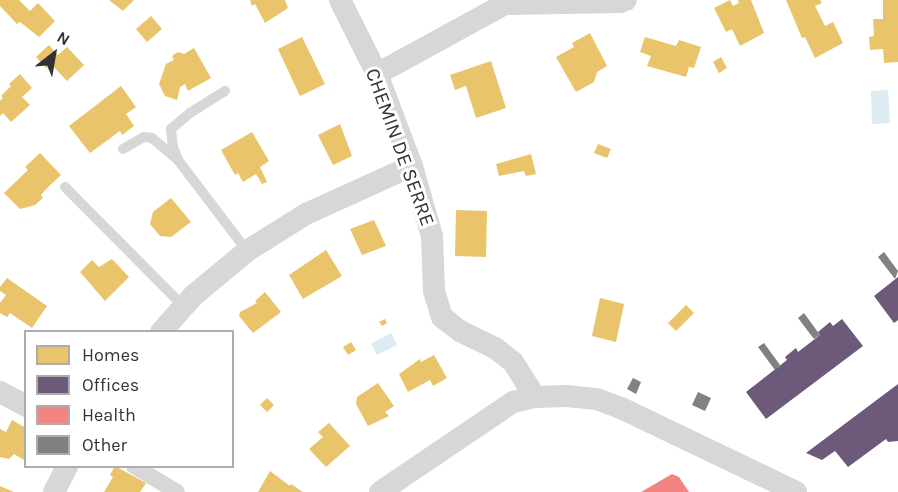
<!DOCTYPE html>
<html>
<head>
<meta charset="utf-8">
<style>
	body { margin:0 }
	#map { position:relative; width:898px; height:492px; overflow:hidden; background:#fff; font-family:Karla,sans-serif }
	div>[style] { position:absolute }
	.water>* { inset:0; background:#ddebf3 }
	.homes>* { inset:0; background:#e9c46a }
	.offices>* { inset:0; background:#6d597a }
	.health>* { inset:0; background:#f28482 }
	.building>* { inset:0; background:#818181 }
	.service>* { height:10px; margin:-5px; padding:0 5px; transform-origin:5px; border-radius:5px; background:#d7d7d7 }
	.pedestrian>* { height:16px; margin:-8px; padding:0 8px; transform-origin:8px; border-radius:8px; background:#d7d7d7 }
	.minor>* { height:22px; margin:-11px; padding:0 11px; transform-origin:11px; border-radius:11px; background:#d7d7d7 }
	span { translate:-50% -50%; white-space:nowrap; text-align:center; line-height:1.15; -webkit-text-stroke:6px #fff; paint-order:stroke }
	.street-label { font-size:20px; color:#333 }
	.legend { position:absolute; left:24px; top:330px; width:210px; height:138px; box-sizing:border-box; background:#fff; border:2px solid #adadad; margin:0; padding:8px 10px; list-style:none; font-size:18px; color:#333 }
	.legend li { display:flex; align-items:center; gap:12px; height:30px }
	.legend b { width:30px; border:2px solid #adadad }
	.north { position:absolute; left:24px; top:24px; width:60px; height:60px; -webkit-text-stroke:4px #fff; paint-order:stroke; rotate:31deg; font-size:16px; font-weight:700; line-height:24px; text-align:center; color:#333 }
	.north::after { content:''; display:block; margin:auto; width:21px; height:27px; background:#333; clip-path:polygon(50% 0,100% 100%,50% 72%,0 100%) }
</style>
</head>
<body>
<div id="map">
	<div class="water">
		<div style="clip-path:polygon(888px 90px,890px 123px,872px 124px,871px 91px)"></div>
		<div style="clip-path:polygon(391px 333px,397px 345px,377px 355px,371px 344px)"></div>
	</div>
	<div class="homes">
		<div style="clip-path:polygon(0 0,19px 0,30px 11px,38px 3px,55px 21px,39px 37px,20px 22px,17px 24px,0 6px)"></div>
		<div style="clip-path:polygon(109px 0,134px 0,123px 11px)"></div>
		<div style="clip-path:polygon(250px 0,285px 0,288px 8px,265px 23px,255px 4px,252px 6px)"></div>
		<div style="clip-path:polygon(730px 0,733px 6px,739px 3px,738px 0,751px 0,764px 33px,740px 46px,732px 29px,726px 32px,714px 8px)"></div>
		<div style="clip-path:polygon(786px 0,820px 0,822px 3px,815px 6px,825px 26px,833px 22px,843px 43px,815px 58px,805px 37px,802px 38px)"></div>
		<div style="clip-path:polygon(883px 0,898px 0,898px 62px,884px 63px,883px 49px,870px 50px,869px 37px,874px 36px,873px 19px,883px 19px)"></div>
		<div style="clip-path:polygon(151px 16px,162px 29px,147px 42px,136px 29px)"></div>
		<div style="clip-path:polygon(590px 33px,607px 66px,597px 72px,594px 82px,576px 92px,556px 57px,574px 47px,572px 43px)"></div>
		<div style="clip-path:polygon(302px 37px,325px 84px,300px 96px,278px 49px)"></div>
		<div style="clip-path:polygon(645px 37px,676px 46px,679px 40px,701px 47px,694px 68px,689px 67px,686px 77px,647px 66px,651px 56px,640px 52px)"></div>
		<div style="clip-path:polygon(49px 45px,58px 55px,67px 47px,84px 65px,67px 81px,50px 63px,46px 68px,36px 57px)"></div>
		<div style="clip-path:polygon(194px 48px,211px 78px,188px 91px,185px 84px,180px 87px,177px 100px,165px 96px,159px 84px,166px 64px,174px 60px,172px 56px,178px 52px,184px 54px)"></div>
		<div style="clip-path:polygon(721px 57px,727px 68px,719px 73px,713px 62px)"></div>
		<div style="clip-path:polygon(491px 61px,506px 108px,476px 118px,466px 86px,455px 90px,450px 75px)"></div>
		<div style="clip-path:polygon(20px 74px,32px 88px,22px 97px,30px 105px,11px 122px,3px 113px,0 116px,0 101px,3px 98px,1px 96px,11px 86px,9px 84px)"></div>
		<div style="clip-path:polygon(121px 86px,136px 107px,126px 114px,134px 126px,122px 135px,120px 131px,90px 153px,69px 126px)"></div>
		<div style="clip-path:polygon(340px 124px,352px 156px,333px 165px,318px 135px)"></div>
		<div style="clip-path:polygon(252px 132px,269px 161px,260px 167px,267px 182px,262px 184px,256px 174px,243px 182px,238px 173px,235px 175px,221px 150px)"></div>
		<div style="clip-path:polygon(598px 144px,611px 149px,607px 158px,594px 153px)"></div>
		<div style="clip-path:polygon(40px 153px,61px 175px,47px 188px,41px 195px,43px 198px,35px 205px,20px 209px,4px 193px,28px 170px,25px 167px)"></div>
		<div style="clip-path:polygon(531px 154px,536px 174px,526px 176px,524px 171px,499px 176px,496px 164px)"></div>
		<div style="clip-path:polygon(171px 198px,191px 222px,171px 237px,160px 236px,150px 224px,153px 212px)"></div>
		<div style="clip-path:polygon(456px 210px,487px 211px,486px 257px,455px 256px)"></div>
		<div style="clip-path:polygon(374px 220px,386px 246px,362px 255px,350px 229px)"></div>
		<div style="clip-path:polygon(326px 250px,342px 276px,303px 299px,289px 275px)"></div>
		<div style="clip-path:polygon(112px 259px,129px 277px,105px 301px,80px 272px,92px 260px,99px 267px)"></div>
		<div style="clip-path:polygon(7px 278px,47px 306px,32px 328px,10px 313px,7px 317px,0 313px,0 303px,6px 295px,0 291px,0 287px)"></div>
		<div style="clip-path:polygon(265px 292px,281px 312px,253px 333px,239px 316px,240px 312px,257px 303px,255px 301px)"></div>
		<div style="clip-path:polygon(600px 298px,624px 304px,616px 342px,592px 336px)"></div>
		<div style="clip-path:polygon(686px 305px,694px 313px,676px 331px,668px 323px)"></div>
		<div style="clip-path:polygon(385px 319px,387px 323px,382px 326px,379px 322px)"></div>
		<div style="clip-path:polygon(351px 342px,356px 350px,348px 355px,343px 347px)"></div>
		<div style="clip-path:polygon(434px 355px,447px 378px,433px 386px,430px 380px,408px 392px,399px 374px,420px 359px,421px 362px)"></div>
		<div style="clip-path:polygon(378px 383px,394px 406px,385px 412px,389px 416px,368px 426px,356px 404px,357px 397px)"></div>
		<div style="clip-path:polygon(267px 398px,274px 405px,267px 412px,260px 405px)"></div>
		<div style="clip-path:polygon(12px 420px,26px 428px,24px 460px,14px 454px,9px 459px,0 457px,0 429px,6px 432px)"></div>
		<div style="clip-path:polygon(329px 423px,350px 446px,326px 467px,309px 449px,323px 437px,318px 432px)"></div>
		<div style="clip-path:polygon(115px 466px,146px 483px,140px 492px,104px 492px,113px 477px,110px 475px)"></div>
		<div style="clip-path:polygon(270px 471px,290px 486px,291px 484px,303px 492px,258px 492px)"></div>
		<div style="clip-path:polygon(0 486px,14px 492px,0 492px)"></div>
	</div>
	<div class="offices">
		<div style="clip-path:polygon(898px 277px,898px 320px,894px 323px,874px 296px)"></div>
		<div style="clip-path:polygon(842px 319px,863px 346px,766px 419px,746px 392px,787px 360px,785px 357px,796px 348px,798px 352px,820px 335px,818px 332px,830px 322px,833px 326px)"></div>
		<div style="clip-path:polygon(898px 384px,898px 441px,888px 442px,886px 439px,848px 467px,835px 451px,822px 460px,806px 453px)"></div>
	</div>
	<div class="health">
		<div style="clip-path:polygon(672px 474px,679px 477px,689px 492px,641px 492px)"></div>
	</div>
	<div class="building">
		<div style="clip-path:polygon(884px 252px,898px 271px,895px 279px,878px 257px)"></div>
		<div style="clip-path:polygon(804px 313px,820px 335px,814px 339px,798px 318px)"></div>
		<div style="clip-path:polygon(764px 343px,780px 365px,775px 370px,758px 347px)"></div>
		<div style="clip-path:polygon(633px 378px,641px 382px,636px 394px,627px 389px)"></div>
		<div style="clip-path:polygon(698px 392px,711px 398px,705px 411px,692px 405px)"></div>
	</div>
	<div class="service">
		<div style="left:225px;top:91px;width:41px;rotate:147.8deg"></div>
		<div style="left:190px;top:113px;width:25px;rotate:140deg"></div>
		<div style="left:171px;top:129px;width:18px;rotate:84deg"></div>
		<div style="left:173px;top:147px;width:14px;rotate:69deg"></div>
		<div style="left:178px;top:160px;width:114px;rotate:52.8deg"></div>
		<div style="left:123px;top:149px;width:24px;rotate:-30deg"></div>
		<div style="left:144px;top:137px;width:8px;rotate:7deg"></div>
		<div style="left:152px;top:138px;width:34px;rotate:40deg"></div>
		<div style="left:65px;top:187px;width:169px;rotate:45.2deg"></div>
	</div>
	<div class="pedestrian">
		<div style="left:134px;top:466px;width:50px;rotate:31.2deg"></div>
	</div>
	<div class="minor">
		<div style="left:340px;top:0;width:83px;rotate:63.4deg"></div>
		<div style="left:377px;top:74px;width:98px;rotate:69.2deg"></div>
		<div style="left:412px;top:166px;width:73px;rotate:74.1deg"></div>
		<div style="left:432px;top:236px;width:55px;rotate:87.9deg"></div>
		<div style="left:434px;top:291px;width:27px;rotate:73deg"></div>
		<div style="left:442px;top:317px;width:23px;rotate:38deg"></div>
		<div style="left:460px;top:331px;width:39px;rotate:26deg"></div>
		<div style="left:495px;top:348px;width:23px;rotate:38deg"></div>
		<div style="left:513px;top:362px;width:41px;rotate:57.8deg"></div>
		<div style="left:377px;top:74px;width:146px;rotate:-28.7deg"></div>
		<div style="left:505px;top:4px;width:115px;rotate:-1deg"></div>
		<div style="left:620px;top:2px;width:6px;rotate:-18deg"></div>
		<div style="left:161px;top:332px;width:50px;rotate:-48.3deg"></div>
		<div style="left:194px;top:295px;width:69px;rotate:-39.7deg"></div>
		<div style="left:247px;top:251px;width:70px;rotate:-32.1deg"></div>
		<div style="left:306px;top:214px;width:116px;rotate:-24.4deg"></div>
		<div style="left:0;top:392px;width:30px;rotate:28deg"></div>
		<div style="left:54px;top:492px;width:29px;rotate:-63deg"></div>
		<div style="left:380px;top:492px;width:161px;rotate:-34.1deg"></div>
		<div style="left:513px;top:402px;width:23px;rotate:-13deg"></div>
		<div style="left:535px;top:397px;width:32px;rotate:-2deg"></div>
		<div style="left:567px;top:396px;width:30px;rotate:6deg"></div>
		<div style="left:597px;top:399px;width:26px;rotate:21deg"></div>
		<div style="left:621px;top:408px;width:194px;rotate:25.6deg"></div>
	</div>
	<div class="street-label">
		<span style="left:400px;top:147px;rotate:70deg">CHEMIN DE SERRE</span>
	</div>
	<ul class="legend">
	<li><b style="height:16px;background:#e9c46a"></b>Homes</li>
	<li><b style="height:16px;background:#6d597a"></b>Offices</li>
	<li><b style="height:16px;background:#f28482"></b>Health</li>
	<li><b style="height:16px;background:#818181"></b>Other</li>
	</ul>
	<div class="north">N</div>
</div>
</body>
</html>
